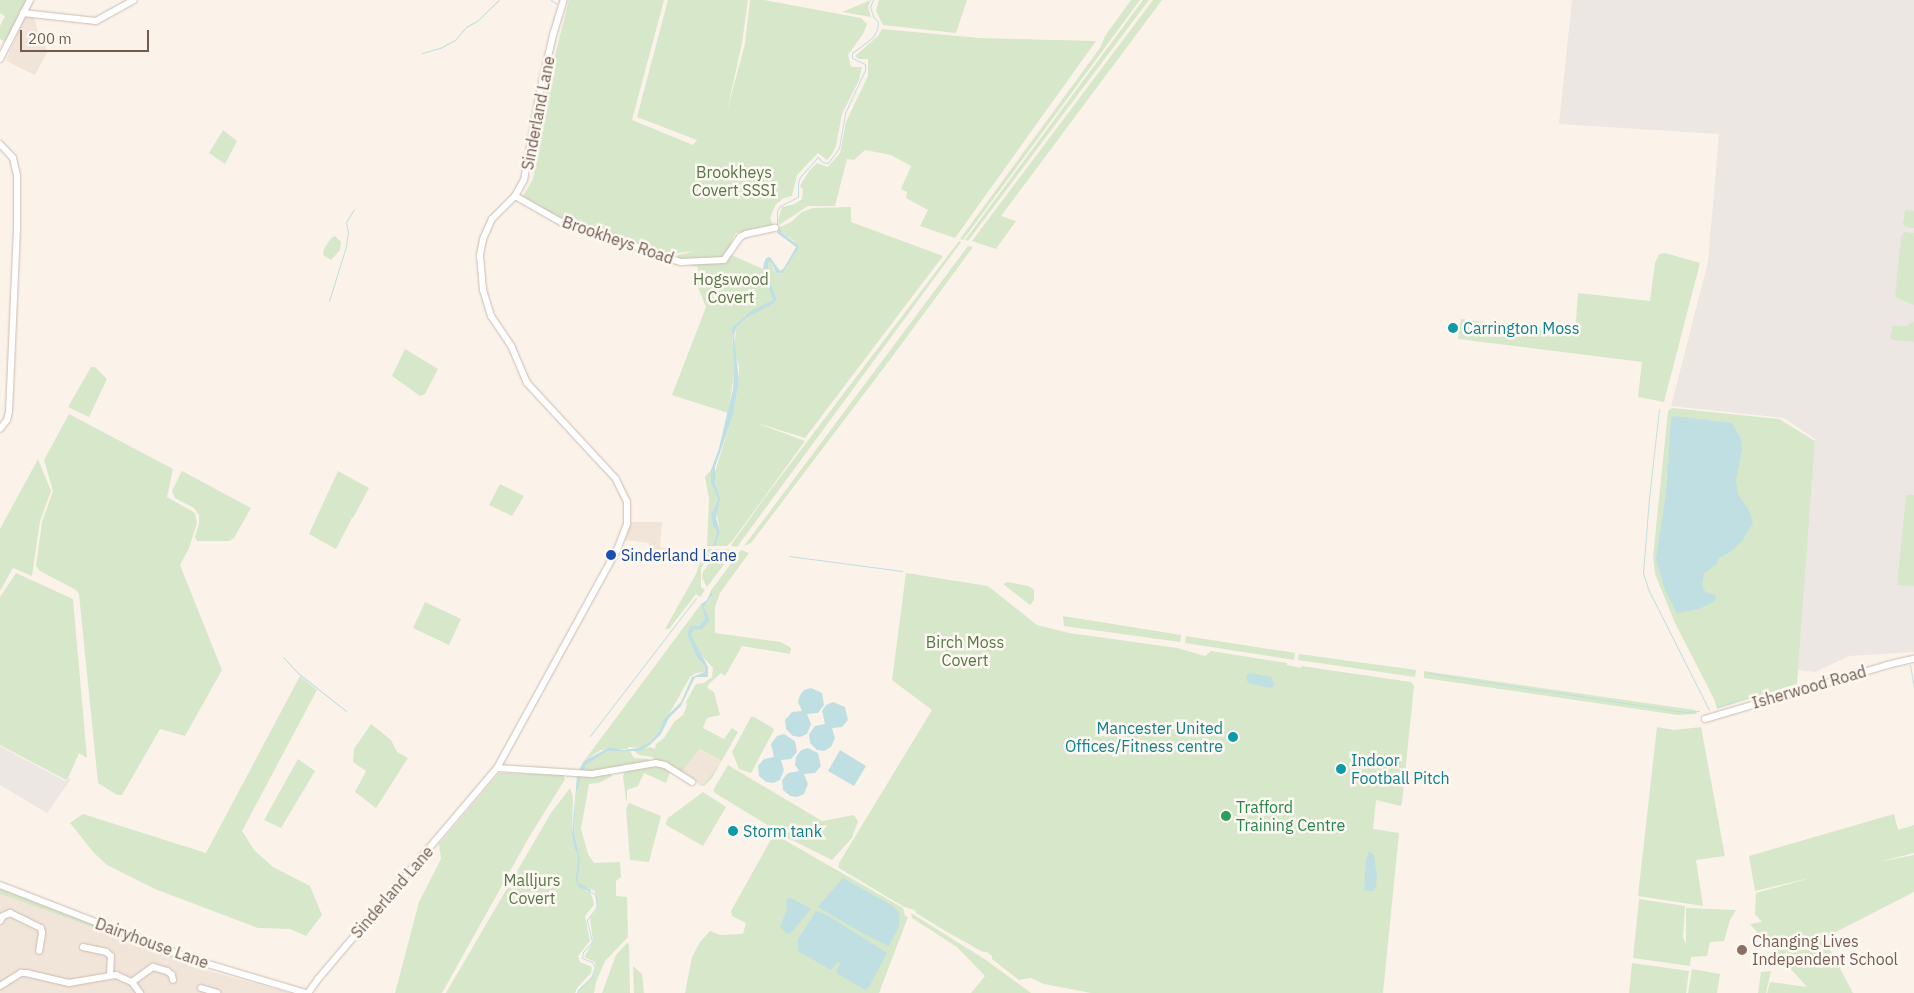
<!DOCTYPE html>
<html>
<head>
<meta charset="utf-8">
<style>
	body { margin:0 }
	#map { position:relative; width:1914px; height:993px; overflow:hidden; background:#fbf3ea; font-family:"IBM Plex Sans",sans-serif }
	div>[style] { position:absolute }
	.residential>* { inset:0; background:#f1e5d9 }
	.industrial>* { inset:0; background:#ece7e3 }
	.green>* { inset:0; background:#d7e7ca }
	.water>* { inset:0; background:#c0dfe3 }
	.stream>* { height:1px; margin:-0.5px; padding:0 0.5px; transform-origin:0.5px; border-radius:0.5px; background:#c0dfe3 }
	.roads { filter:drop-shadow(0 0 1px #ccbbb1) drop-shadow(0 0 1px #ccbbb1) }
	.minor>* { height:6px; margin:-3px; padding:0 3px; transform-origin:3px; border-radius:3px; background:#fff }
	.dots>* { width:14px; height:14px; translate:-50% -50%; box-sizing:border-box; border:2px solid #fdf8f1; border-radius:50% }
	span { translate:-50% -50%; white-space:nowrap; text-align:center; line-height:1.15; -webkit-text-stroke:5px #fdf8f1; paint-order:stroke }
	.street-label { font-size:16px; color:#735b50 }
	.park-label { font-size:16px; color:#597849 }
	.culture-label { font-size:16px; color:#0d838f }
	.left { translate:0 -50%; text-align:left }
	.right { translate:-100% -50%; text-align:right }
	.transit-label { font-size:16px; color:#164399 }
	.leisure-label { font-size:16px; color:#27864d }
	.education-label { font-size:16px; color:#785e54 }
	.scale { position:absolute; left:20px; top:30px; width:129px; height:22px; box-sizing:border-box; border:2px solid #735b50; border-top:0; padding-left:6px; font-size:15px; line-height:18px; white-space:nowrap; color:#735b50; -webkit-text-stroke:4px #fdf8f1; paint-order:stroke }
</style>
</head>
<body>
<div id="map">
	<div class="residential">
		<div style="clip-path:polygon(25px 16px,34px 17px,40px 39px,48px 51px,35px 75px,6px 61px)"></div>
		<div style="clip-path:polygon(631px 522px,662px 522px,660px 547px,672px 550px,671px 562px,647px 561px,649px 543px,625px 540px)"></div>
		<div style="clip-path:polygon(698px 749px,722px 761px,703px 786px,681px 773px)"></div>
		<div style="clip-path:polygon(0 894px,133px 942px,190px 966px,290px 993px,0 993px)"></div>
	</div>
	<div class="industrial">
		<div style="clip-path:polygon(1572px 0,1914px 0,1914px 652px,1849px 656px,1815px 672px,1798px 670px,1815px 439px,1784px 418px,1671px 406px,1708px 262px,1719px 134px,1559px 124px)"></div>
		<div style="clip-path:polygon(0 746px,65px 781px,69px 777px,71px 779px,47px 813px,0 785px)"></div>
	</div>
	<div class="green">
		<div style="clip-path:polygon(0 0,26px 0,6px 42px,0 39px,0 26px,5px 16px,0 13px)"></div>
		<div style="clip-path:polygon(569px 0,664px 0,632px 120px,693px 145px,697px 140px,637px 117px,668px 0,748px 0,742px 43px,727px 111px,745px 44px,750px 0,764px 0,861px 18px,867px 24px,863px 34px,848px 55px,851px 67px,862px 67px,859px 80px,842px 114px,836px 146px,832px 154px,827px 160px,818px 153px,797px 175px,792px 196px,784px 198px,776px 204px,770px 218px,774px 227px,736px 233px,732px 240px,729px 254px,763px 269px,774px 299px,732px 329px,734px 374px,728px 413px,672px 395px,706px 307px,697px 285px,698px 267px,678px 263px,678px 255px,696px 251px,677px 253px,675px 258px,622px 237px,553px 215px,523px 196px,533px 179px,547px 87px)"></div>
		<div style="clip-path:polygon(871px 0,868px 7px,871px 17px,842px 12px)"></div>
		<div style="clip-path:polygon(879px 0,967px 0,956px 33px,883px 25px,876px 11px)"></div>
		<div style="clip-path:polygon(1131px 0,1140px 0,963px 240px,960px 239px,1100px 48px,1105px 36px)"></div>
		<div style="clip-path:polygon(1143px 0,1149px 0,968px 241px,965px 240px)"></div>
		<div style="clip-path:polygon(1153px 0,1162px 0,1001px 216px,1016px 221px,996px 249px,972px 241px)"></div>
		<div style="clip-path:polygon(882px 29px,979px 38px,1096px 41px,955px 238px,920px 226px,928px 210px,906px 198px,907px 192px,901px 189px,911px 166px,891px 155px,865px 150px,854px 160px,847px 159px,835px 206px,808px 206px,779px 225px,778px 220px,782px 207px,795px 204px,802px 199px,803px 190px,800px 186px,809px 171px,817px 163px,828px 167px,840px 153px,846px 122px,868px 76px,868px 59px,859px 59px,855px 56px,878px 36px)"></div>
		<div style="clip-path:polygon(223px 130px,237px 141px,225px 164px,209px 153px)"></div>
		<div style="clip-path:polygon(851px 207px,851px 222px,943px 256px,805px 438px,754px 422px,805px 441px,733px 540px,727px 546px,716px 546px,720px 531px,716px 511px,719px 499px,714px 475px,733px 414px,739px 381px,739px 366px,734px 350px,736px 328px,756px 311px,773px 304px,777px 299px,769px 279px,768px 262px,772px 263px,774px 271px,780px 274px,799px 248px,794px 241px,781px 232px,780px 227px,791px 222px,802px 212px,813px 208px)"></div>
		<div style="clip-path:polygon(1905px 210px,1914px 211px,1914px 228px,1906px 227px,1903px 224px)"></div>
		<div style="clip-path:polygon(1904px 232px,1914px 233px,1914px 305px,1895px 297px,1901px 237px)"></div>
		<div style="clip-path:polygon(335px 236px,341px 242px,340px 250px,331px 260px,323px 255px,324px 249px,331px 238px)"></div>
		<div style="clip-path:polygon(959px 241px,961px 242px,737px 547px,732px 546px,731px 545px,763px 500px)"></div>
		<div style="clip-path:polygon(968px 246px,973px 247px,892px 357px,751px 543px,744px 546px)"></div>
		<div style="clip-path:polygon(1665px 253px,1700px 263px,1664px 402px,1638px 397px,1642px 362px,1458px 339px,1461px 319px,1575px 334px,1578px 293px,1650px 301px,1655px 263px,1659px 254px)"></div>
		<div style="clip-path:polygon(1914px 322px,1914px 342px,1893px 340px,1890px 337px,1893px 326px,1908px 326px,1909px 323px)"></div>
		<div style="clip-path:polygon(405px 349px,438px 369px,425px 394px,420px 396px,392px 376px)"></div>
		<div style="clip-path:polygon(91px 367px,95px 367px,107px 379px,89px 417px,68px 407px)"></div>
		<div style="clip-path:polygon(1672px 408px,1779px 419px,1815px 441px,1797px 684px,1717px 709px,1714px 699px,1675px 623px,1655px 574px,1653px 557px,1668px 411px)"></div>
		<div style="clip-path:polygon(69px 414px,173px 469px,167px 497px,195px 513px,197px 523px,189px 548px,180px 565px,222px 670px,185px 736px,160px 729px,122px 795px,117px 795px,98px 783px,79px 594px,76px 590px,40px 571px,36px 566px,42px 522px,53px 491px,44px 460px)"></div>
		<div style="clip-path:polygon(38px 459px,51px 491px,40px 521px,32px 576px,13px 568px,0 591px,0 529px)"></div>
		<div style="clip-path:polygon(711px 470px,711px 483px,718px 499px,712px 511px,712px 520px,717px 531px,713px 546px,707px 546px,709px 499px,705px 477px)"></div>
		<div style="clip-path:polygon(182px 471px,251px 508px,234px 538px,229px 541px,197px 541px,195px 537px,199px 523px,199px 515px,194px 508px,175px 498px,172px 491px)"></div>
		<div style="clip-path:polygon(338px 471px,369px 488px,353px 518px,341px 511px,352px 518px,336px 549px,309px 534px)"></div>
		<div style="clip-path:polygon(500px 484px,524px 496px,512px 516px,489px 505px)"></div>
		<div style="clip-path:polygon(1906px 495px,1914px 495px,1914px 586px,1897px 585px)"></div>
		<div style="clip-path:polygon(705px 549px,712px 549px,711px 555px,701px 568px,701px 587px,705px 590px,700px 597px,696px 594px,669px 629px,665px 629px,696px 574px)"></div>
		<div style="clip-path:polygon(715px 549px,735px 550px,707px 587px,702px 578px,703px 572px,712px 559px)"></div>
		<div style="clip-path:polygon(741px 550px,749px 553px,720px 593px,715px 607px,715px 633px,781px 642px,791px 648px,790px 654px,742px 646px,725px 676px,721px 673px,709px 684px,707px 688px,714px 692px,720px 715px,707px 718px,703px 728px,724px 739px,732px 728px,738px 732px,712px 778px,704px 786px,699px 785px,699px 784px,703px 785px,722px 761px,699px 749px,681px 773px,654px 761px,653px 757px,639px 755px,634px 751px,650px 747px,655px 749px,656px 744px,664px 738px,674px 722px,683px 715px,687px 705px,686px 702px,696px 684px,704px 683px,712px 677px,713px 668px,701px 655px,691px 635px,694px 630px,699px 629px,710px 620px,704px 607px,712px 597px,712px 589px)"></div>
		<div style="clip-path:polygon(16px 573px,73px 599px,87px 758px,79px 753px,69px 776px,66px 780px,0 745px,0 597px)"></div>
		<div style="clip-path:polygon(906px 573px,988px 586px,1037px 625px,1069px 633px,1177px 648px,1205px 656px,1211px 651px,1287px 663px,1287px 665px,1301px 668px,1301px 666px,1411px 682px,1414px 686px,1402px 803px,1401px 806px,1376px 800px,1373px 829px,1399px 833px,1383px 993px,1091px 993px,1044px 984px,1031px 978px,1019px 980px,992px 959px,992px 956px,987px 952px,983px 952px,947px 932px,916px 913px,915px 910px,904px 907px,839px 868px,839px 863px,932px 710px,892px 680px)"></div>
		<div style="clip-path:polygon(1007px 582px,1029px 586px,1034px 590px,1034px 600px,1030px 605px,1003px 584px)"></div>
		<div style="clip-path:polygon(425px 602px,461px 619px,449px 645px,413px 628px)"></div>
		<div style="clip-path:polygon(701px 604px,705px 619px,699px 626px,689px 629px,687px 634px,697px 658px,705px 666px,705px 672px,696px 673px,690px 677px,660px 730px,648px 744px,639px 748px,628px 747px,628px 749px,601px 750px,584px 761px)"></div>
		<div style="clip-path:polygon(1063px 616px,1181px 635px,1180px 642px,1064px 626px)"></div>
		<div style="clip-path:polygon(1186px 636px,1295px 653px,1294px 660px,1185px 643px)"></div>
		<div style="clip-path:polygon(1299px 654px,1416px 670px,1415px 677px,1298px 660px)"></div>
		<div style="clip-path:polygon(1424px 671px,1695px 710px,1697px 714px,1678px 715px,1424px 678px)"></div>
		<div style="clip-path:polygon(300px 676px,317px 690px,242px 831px,254px 850px,273px 867px,310px 886px,322px 915px,306px 936px,290px 929px,258px 928px,155px 889px,107px 865px,94px 853px,70px 823px,83px 814px,206px 853px)"></div>
		<div style="clip-path:polygon(751px 717px,754px 717px,773px 728px,774px 730px,751px 773px,739px 769px,732px 752px)"></div>
		<div style="clip-path:polygon(371px 724px,391px 740px,397px 752px,408px 758px,376px 808px,355px 792px,366px 771px,353px 762px,354px 749px)"></div>
		<div style="clip-path:polygon(1657px 727px,1674px 730px,1701px 727px,1725px 856px,1696px 860px,1703px 906px,1638px 896px)"></div>
		<div style="clip-path:polygon(608px 751px,630px 751px,634px 758px,648px 759px,651px 762px,597px 771px,584px 771px,586px 765px)"></div>
		<div style="clip-path:polygon(298px 759px,315px 771px,281px 828px,264px 820px)"></div>
		<div style="clip-path:polygon(660px 765px,670px 772px,666px 783px,644px 773px,638px 786px,627px 790px,627px 801px,626px 800px,623px 776px,625px 771px)"></div>
		<div style="clip-path:polygon(728px 765px,822px 821px,854px 815px,858px 821px,852px 838px,832px 860px,790px 839px,715px 793px,713px 790px)"></div>
		<div style="clip-path:polygon(499px 773px,563px 775px,565px 779px,528px 839px,442px 993px,395px 993px,419px 902px,441px 859px,439px 844px)"></div>
		<div style="clip-path:polygon(611px 774px,612px 776px,599px 783px,589px 784px,581px 829px,588px 854px,594px 863px,620px 862px,621px 877px,616px 881px,616px 896px,627px 897px,628px 937px,605px 961px,596px 982px,594px 993px,578px 993px,579px 989px,593px 976px,596px 968px,595px 962px,584px 957px,593px 942px,590px 918px,597px 909px,595px 891px,580px 885px,578px 882px,580px 858px,574px 832px,576px 794px,580px 776px)"></div>
		<div style="clip-path:polygon(570px 788px,573px 797px,572px 834px,574px 848px,578px 855px,577px 883px,586px 891px,590px 892px,593px 899px,594px 905px,585px 916px,590px 941px,578px 956px,580px 962px,592px 967px,591px 973px,577px 988px,575px 993px,446px 993px,551px 813px)"></div>
		<div style="clip-path:polygon(703px 792px,726px 807px,703px 846px,666px 825px,666px 823px,668px 818px)"></div>
		<div style="clip-path:polygon(629px 803px,661px 816px,649px 862px,630px 860px,626px 809px)"></div>
		<div style="clip-path:polygon(1894px 814px,1898px 830px,1914px 825px,1914px 853px,1878px 862px,1914px 855px,1914px 892px,1824px 938px,1853px 993px,1767px 993px,1770px 982px,1807px 987px,1750px 924px,1762px 922px,1755px 914px,1756px 893px,1814px 877px,1755px 891px,1749px 856px)"></div>
		<div style="clip-path:polygon(774px 834px,903px 908px,905px 916px,908px 917px,879px 993px,685px 993px,692px 957px,700px 942px,710px 931px,720px 935px,743px 934px,746px 923px,732px 916px,731px 911px)"></div>
		<div style="clip-path:polygon(0 887px,191px 962px,190px 966px,133px 942px,0 894px)"></div>
		<div style="clip-path:polygon(1639px 899px,1685px 906px,1683px 938px,1686px 944px,1686px 908px,1736px 910px,1730px 920px,1724px 941px,1710px 942px,1707px 956px,1691px 957px,1690px 966px,1633px 958px)"></div>
		<div style="clip-path:polygon(911px 913px,986px 960px,1031px 993px,971px 993px,985px 976px,957px 947px,912px 918px)"></div>
		<div style="clip-path:polygon(627px 943px,629px 944px,630px 993px,602px 993px,616px 955px)"></div>
		<div style="clip-path:polygon(1632px 963px,1689px 971px,1686px 993px,1629px 993px)"></div>
		<div style="clip-path:polygon(633px 966px,642px 974px,644px 993px,634px 993px)"></div>
		<div style="clip-path:polygon(1692px 969px,1720px 974px,1717px 993px,1688px 993px)"></div>
		<div style="clip-path:polygon(1771px 971px,1766px 993px,1758px 993px,1761px 972px)"></div>
	</div>
	<div class="water">
		<div style="clip-path:polygon(780px 227px,781px 232px,798px 245px,799px 248px,782px 273px,776px 273px,772px 263px,768px 262px,769px 279px,777px 299px,773px 304px,748px 317px,736px 328px,734px 335px,739px 381px,733px 415px,715px 467px,715px 482px,720px 499px,716px 518px,720px 531px,716px 546px,713px 546px,717px 531px,713px 526px,711px 514px,718px 499px,711px 483px,711px 470px,719px 448px,733px 389px,734px 374px,732px 328px,751px 311px,773px 300px,763px 269px,764px 263px,766px 258px,770px 257px,780px 271px,784px 268px,796px 247px,777px 233px,778px 229px)"></div>
		<div style="clip-path:polygon(1673px 416px,1732px 423px,1741px 439px,1742px 450px,1736px 480px,1738px 495px,1748px 508px,1753px 523px,1742px 541px,1730px 552px,1719px 558px,1716px 565px,1704px 573px,1702px 586px,1706px 593px,1716px 595px,1715px 601px,1699px 609px,1677px 613px,1665px 590px,1656px 559px,1666px 494px,1671px 419px)"></div>
		<div style="clip-path:polygon(712px 589px,712px 596px,704px 607px,710px 620px,702px 629px,694px 630px,691px 635px,708px 667px,708px 677px,696px 677px,694px 679px,681px 706px,669px 718px,661px 734px,650px 745px,640px 751px,608px 751px,586px 765px,584px 771px,579px 770px,584px 761px,610px 747px,623px 750px,639px 748px,650px 742px,660px 730px,664px 719px,681px 702px,692px 677px,705px 672px,705px 666px,697px 658px,687px 634px,690px 626px,699px 626px,705px 619px,701px 604px,707px 600px)"></div>
		<div style="clip-path:polygon(1249px 673px,1272px 677px,1274px 686px,1270px 688px,1248px 683px,1246px 677px)"></div>
		<div style="clip-path:polygon(811px 688px,822px 693px,824px 705px,818px 713px,807px 714px,811px 724px,807px 734px,800px 737px,793px 736px,786px 729px,785px 720px,792px 712px,802px 711px,798px 702px,800px 695px,804px 690px)"></div>
		<div style="clip-path:polygon(833px 702px,845px 707px,848px 720px,842px 727px,832px 728px,835px 738px,831px 747px,824px 751px,817px 750px,810px 743px,809px 734px,815px 726px,825px 724px,822px 711px,826px 705px)"></div>
		<div style="clip-path:polygon(784px 734px,795px 741px,797px 752px,791px 759px,781px 760px,784px 770px,780px 780px,773px 783px,766px 782px,759px 776px,758px 766px,764px 759px,774px 757px,771px 744px,777px 736px)"></div>
		<div style="clip-path:polygon(808px 748px,818px 753px,821px 766px,815px 773px,804px 774px,808px 784px,804px 794px,797px 797px,790px 796px,783px 790px,782px 780px,788px 773px,799px 771px,795px 765px,796px 757px,801px 750px)"></div>
		<div style="clip-path:polygon(840px 750px,866px 766px,854px 786px,828px 771px)"></div>
		<div style="clip-path:polygon(577px 776px,580px 776px,580px 781px,576px 794px,574px 832px,580px 858px,578px 882px,591px 890px,590px 892px,578px 887px,576px 880px,578px 855px,574px 848px,572px 834px)"></div>
		<div style="clip-path:polygon(1369px 851px,1374px 855px,1377px 877px,1376px 886px,1373px 891px,1370px 891px,1364px 890px,1366px 860px)"></div>
		<div style="clip-path:polygon(843px 878px,893px 906px,900px 914px,899px 926px,889px 946px,864px 934px,818px 907px)"></div>
		<div style="clip-path:polygon(791px 898px,811px 909px,791px 933px,787px 934px,780px 927px,787px 909px,786px 899px)"></div>
		<div style="clip-path:polygon(816px 911px,827px 915px,887px 953px,869px 987px,865px 990px,838px 974px,836px 971px,841px 962px,838px 962px,831px 970px,798px 951px,798px 939px)"></div>
	</div>
	<div class="stream">
		<div style="left:551px;top:0;width:7px;rotate:34deg"></div>
		<div style="left:422px;top:53px;width:19px;rotate:-16deg"></div>
		<div style="left:440px;top:48px;width:17px;rotate:-28deg"></div>
		<div style="left:455px;top:40px;width:17px;rotate:-50deg"></div>
		<div style="left:466px;top:27px;width:13px;rotate:-29deg"></div>
		<div style="left:477px;top:21px;width:30px;rotate:-44deg"></div>
		<div style="left:777px;top:226px;width:15px;rotate:-90deg"></div>
		<div style="left:777px;top:211px;width:6px;rotate:-59deg"></div>
		<div style="left:780px;top:206px;width:20px;rotate:-27deg"></div>
		<div style="left:798px;top:197px;width:14px;rotate:-90deg"></div>
		<div style="left:798px;top:183px;width:6px;rotate:-72deg"></div>
		<div style="left:800px;top:177px;width:27px;rotate:-48deg"></div>
		<div style="left:818px;top:157px;width:6px;rotate:51deg"></div>
		<div style="left:822px;top:162px;width:6px;rotate:9deg"></div>
		<div style="left:828px;top:163px;width:19px;rotate:-54deg"></div>
		<div style="left:839px;top:148px;width:36px;rotate:-80deg"></div>
		<div style="left:845px;top:113px;width:47px;rotate:-65.1deg"></div>
		<div style="left:865px;top:70px;width:6px;rotate:-90deg"></div>
		<div style="left:865px;top:64px;width:14px;rotate:-155deg"></div>
		<div style="left:852px;top:58px;width:5px;rotate:-90deg"></div>
		<div style="left:852px;top:53px;width:25px;rotate:-37deg"></div>
		<div style="left:872px;top:38px;width:9px;rotate:-58deg"></div>
		<div style="left:877px;top:30px;width:8px;rotate:-83deg"></div>
		<div style="left:878px;top:22px;width:8px;rotate:-130deg"></div>
		<div style="left:873px;top:16px;width:9px;rotate:-108deg"></div>
		<div style="left:870px;top:7px;width:8px;rotate:-67deg"></div>
		<div style="left:329px;top:301px;width:58px;rotate:-72.8deg"></div>
		<div style="left:346px;top:246px;width:14px;rotate:-82deg"></div>
		<div style="left:348px;top:232px;width:10px;rotate:-101deg"></div>
		<div style="left:346px;top:222px;width:15px;rotate:-58deg"></div>
		<div style="left:1659px;top:409px;width:90px;rotate:96.4deg"></div>
		<div style="left:1649px;top:498px;width:75px;rotate:94.6deg"></div>
		<div style="left:1643px;top:573px;width:19px;rotate:72deg"></div>
		<div style="left:1649px;top:591px;width:133px;rotate:63.2deg"></div>
		<div style="left:789px;top:556px;width:114px;rotate:7.6deg"></div>
		<div style="left:283px;top:657px;width:22px;rotate:47deg"></div>
		<div style="left:298px;top:673px;width:61px;rotate:38.4deg"></div>
		<div style="left:1910px;top:665px;width:23px;rotate:80deg"></div>
		<div style="left:1427px;top:673px;width:262px;rotate:8.6deg"></div>
		<div style="left:1686px;top:712px;width:13px;rotate:-4deg"></div>
		<div style="left:1717px;top:707px;width:32px;rotate:-18deg"></div>
		<div style="left:590px;top:736px;width:174px;rotate:-52.5deg"></div>
		<div style="left:577px;top:993px;width:3px;rotate:-72deg"></div>
		<div style="left:578px;top:990px;width:18px;rotate:-43deg"></div>
		<div style="left:591px;top:978px;width:12px;rotate:-70deg"></div>
		<div style="left:595px;top:967px;width:6px;rotate:-121deg"></div>
		<div style="left:592px;top:962px;width:11px;rotate:-158deg"></div>
		<div style="left:582px;top:958px;width:6px;rotate:-81deg"></div>
		<div style="left:583px;top:952px;width:13px;rotate:-48deg"></div>
		<div style="left:592px;top:942px;width:23px;rotate:-103deg"></div>
		<div style="left:587px;top:920px;width:17px;rotate:-54deg"></div>
		<div style="left:597px;top:906px;width:12px;rotate:-99deg"></div>
		<div style="left:595px;top:894px;width:7px;rotate:-153deg"></div>
	</div>
	<div class="roads">
		<div class="minor">
			<div style="left:23px;top:13px;width:73px;rotate:6.3deg"></div>
			<div style="left:96px;top:21px;width:43px;rotate:-28.9deg"></div>
			<div style="left:0;top:59px;width:66px;rotate:-63deg"></div>
			<div style="left:0;top:144px;width:19px;rotate:47deg"></div>
			<div style="left:13px;top:158px;width:17px;rotate:77deg"></div>
			<div style="left:17px;top:175px;width:54px;rotate:90deg"></div>
			<div style="left:17px;top:229px;width:183px;rotate:92.5deg"></div>
			<div style="left:9px;top:412px;width:8px;rotate:104deg"></div>
			<div style="left:7px;top:420px;width:11px;rotate:128deg"></div>
			<div style="left:515px;top:196px;width:53px;rotate:29.5deg"></div>
			<div style="left:561px;top:222px;width:55px;rotate:16.8deg"></div>
			<div style="left:614px;top:238px;width:56px;rotate:21deg"></div>
			<div style="left:666px;top:258px;width:16px;rotate:15deg"></div>
			<div style="left:681px;top:262px;width:43px;rotate:-2.7deg"></div>
			<div style="left:724px;top:260px;width:28px;rotate:-55deg"></div>
			<div style="left:740px;top:237px;width:7px;rotate:-27deg"></div>
			<div style="left:746px;top:234px;width:30px;rotate:-12deg"></div>
			<div style="left:1705px;top:719px;width:190px;rotate:-16.5deg"></div>
			<div style="left:1887px;top:665px;width:28px;rotate:-13deg"></div>
			<div style="left:497px;top:768px;width:95px;rotate:3.6deg"></div>
			<div style="left:592px;top:774px;width:65px;rotate:-9.8deg"></div>
			<div style="left:656px;top:763px;width:9px;rotate:13deg"></div>
			<div style="left:665px;top:765px;width:32px;rotate:32deg"></div>
			<div style="left:0;top:885px;width:205px;rotate:21.2deg"></div>
			<div style="left:191px;top:959px;width:120px;rotate:16.5deg"></div>
			<div style="left:0;top:921px;width:6px;rotate:-59deg"></div>
			<div style="left:3px;top:916px;width:8px;rotate:-23deg"></div>
			<div style="left:10px;top:913px;width:34px;rotate:26deg"></div>
			<div style="left:41px;top:928px;width:5px;rotate:79deg"></div>
			<div style="left:42px;top:933px;width:18px;rotate:99deg"></div>
			<div style="left:83px;top:947px;width:24px;rotate:12deg"></div>
			<div style="left:106px;top:952px;width:6px;rotate:39deg"></div>
			<div style="left:111px;top:956px;width:19px;rotate:93deg"></div>
			<div style="left:132px;top:982px;width:26px;rotate:-36deg"></div>
			<div style="left:153px;top:967px;width:15px;rotate:16deg"></div>
			<div style="left:167px;top:971px;width:6px;rotate:39deg"></div>
			<div style="left:172px;top:975px;width:5px;rotate:79deg"></div>
			<div style="left:0;top:986px;width:25px;rotate:-32deg"></div>
			<div style="left:21px;top:973px;width:5px"></div>
			<div style="left:26px;top:973px;width:44px;rotate:13.1deg"></div>
			<div style="left:69px;top:983px;width:48px;rotate:-9.7deg"></div>
			<div style="left:116px;top:975px;width:17px;rotate:24deg"></div>
			<div style="left:132px;top:982px;width:14px;rotate:54deg"></div>
			<div style="left:201px;top:988px;width:17px;rotate:17deg"></div>
			<div style="left:308px;top:993px;width:17px;rotate:-54deg"></div>
			<div style="left:318px;top:979px;width:277px;rotate:-49.7deg"></div>
			<div style="left:497px;top:768px;width:249px;rotate:-61.2deg"></div>
			<div style="left:617px;top:550px;width:28px;rotate:-69deg"></div>
			<div style="left:627px;top:524px;width:22px;rotate:-90deg"></div>
			<div style="left:627px;top:502px;width:25px;rotate:-116deg"></div>
			<div style="left:616px;top:479px;width:131px;rotate:-132.8deg"></div>
			<div style="left:527px;top:383px;width:39px;rotate:-113deg"></div>
			<div style="left:512px;top:347px;width:37px;rotate:-124deg"></div>
			<div style="left:491px;top:316px;width:27px;rotate:-107deg"></div>
			<div style="left:483px;top:290px;width:35px;rotate:-95deg"></div>
			<div style="left:480px;top:255px;width:16px;rotate:-79deg"></div>
			<div style="left:483px;top:239px;width:22px;rotate:-66deg"></div>
			<div style="left:492px;top:219px;width:33px;rotate:-45deg"></div>
			<div style="left:515px;top:196px;width:18px;rotate:-61deg"></div>
			<div style="left:524px;top:180px;width:90px;rotate:-79.8deg"></div>
			<div style="left:540px;top:91px;width:57px;rotate:-76.9deg"></div>
			<div style="left:553px;top:35px;width:37px;rotate:-73deg"></div>
		</div>
	</div>
	<div class="dots">
		<div style="left:1453px;top:328px;background:#0f9aa8"></div>
		<div style="left:611px;top:555px;background:#1a4fb4"></div>
		<div style="left:1233px;top:737px;background:#0f9aa8"></div>
		<div style="left:1341px;top:769px;background:#0f9aa8"></div>
		<div style="left:1226px;top:816px;background:#2e9e5b"></div>
		<div style="left:733px;top:831px;background:#0f9aa8"></div>
		<div style="left:1742px;top:950px;background:#8d6e63"></div>
	</div>
	<div class="street-label">
		<span style="left:538px;top:113px;rotate:-79deg">Sinderland Lane</span>
		<span style="left:618px;top:240px;rotate:19deg">Brookheys Road</span>
		<span style="left:1809px;top:687px;rotate:-16deg">Isherwood Road</span>
		<span style="left:392px;top:892px;rotate:-49deg">Sinderland Lane</span>
		<span style="left:152px;top:943px;rotate:20deg">Dairyhouse Lane</span>
	</div>
	<div class="park-label">
		<span style="left:734px;top:181px">Brookheys<br>Covert SSSI</span>
		<span style="left:731px;top:288px">Hogswood<br>Covert</span>
		<span style="left:965px;top:651px">Birch Moss<br>Covert</span>
		<span style="left:532px;top:889px">Malljurs<br>Covert</span>
	</div>
	<div class="culture-label">
		<span class="left" style="left:1463px;top:328px">Carrington Moss</span>
		<span class="right" style="left:1223px;top:737px">Mancester United<br>Offices/Fitness centre</span>
		<span class="left" style="left:1351px;top:769px">Indoor<br>Football Pitch</span>
		<span class="left" style="left:743px;top:831px">Storm tank</span>
	</div>
	<div class="transit-label">
		<span class="left" style="left:621px;top:555px">Sinderland Lane</span>
	</div>
	<div class="leisure-label">
		<span class="left" style="left:1236px;top:816px">Trafford<br>Training Centre</span>
	</div>
	<div class="education-label">
		<span class="left" style="left:1752px;top:950px">Changing Lives<br>Independent School</span>
	</div>
	<div class="scale">200 m</div>
</div>
</body>
</html>
